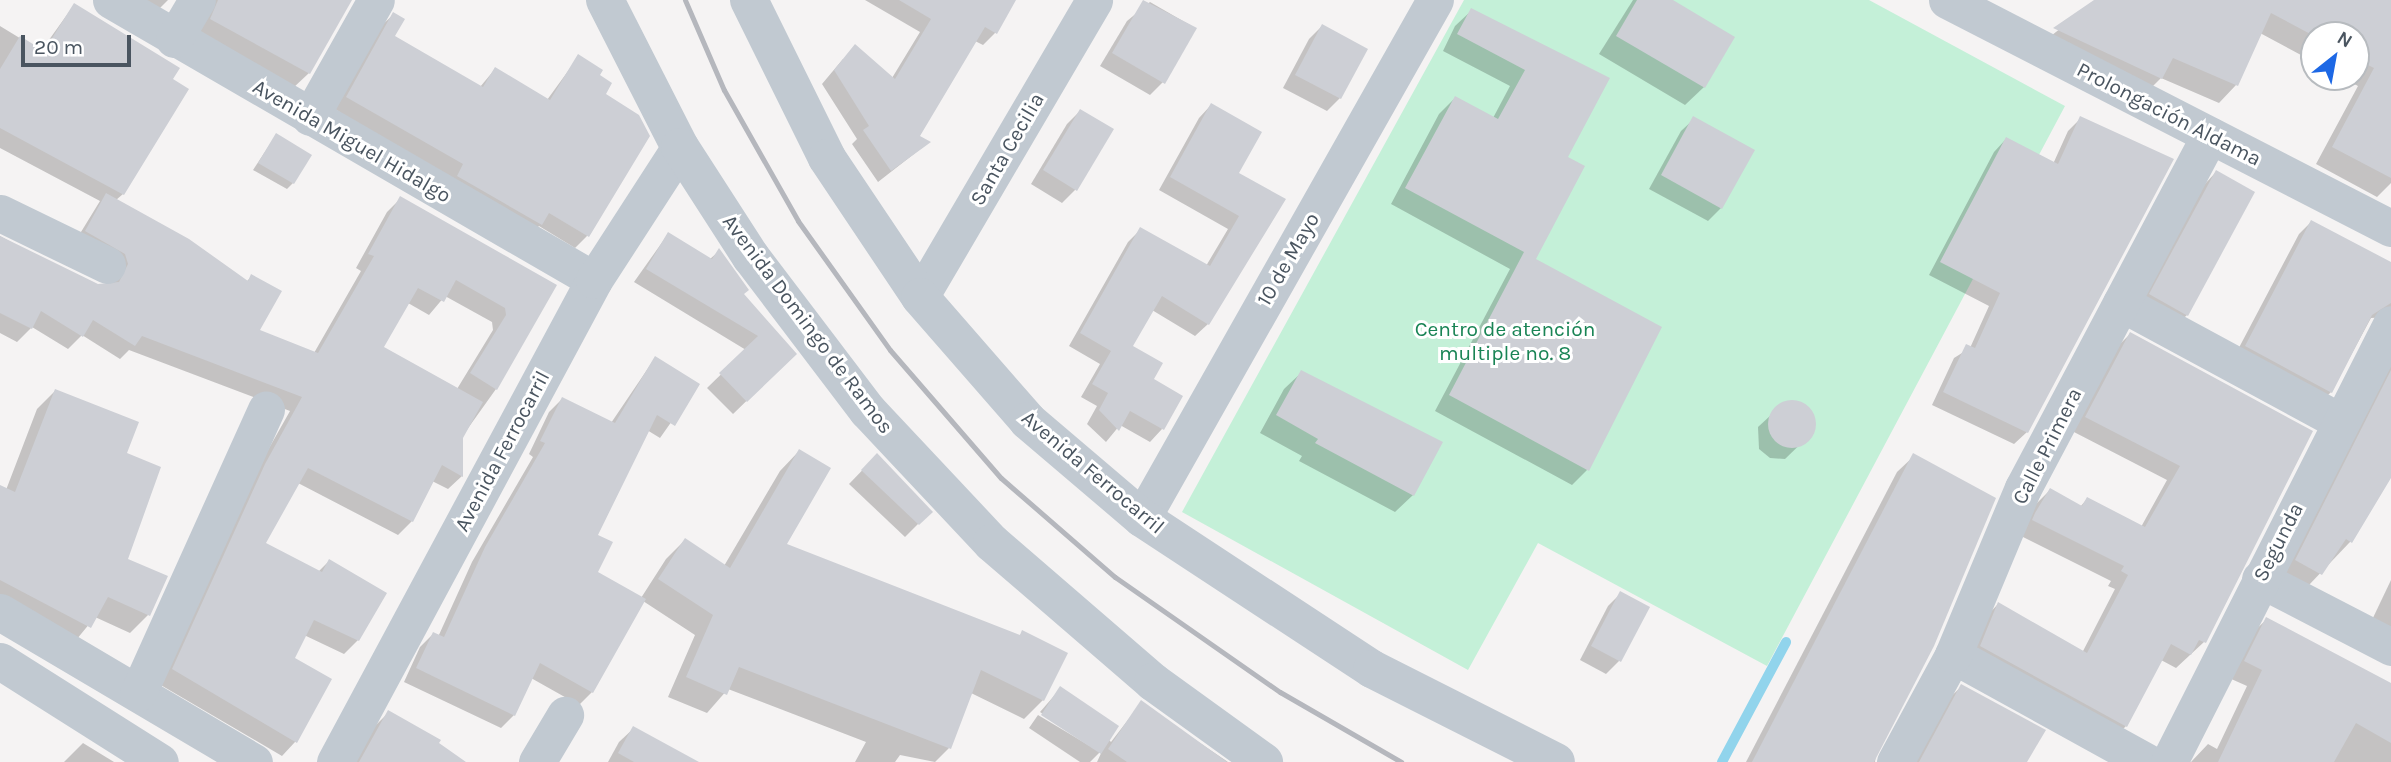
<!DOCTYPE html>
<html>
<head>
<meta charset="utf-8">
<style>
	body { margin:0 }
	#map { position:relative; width:2391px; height:762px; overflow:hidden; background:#f5f3f3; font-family:Karla,sans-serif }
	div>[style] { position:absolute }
	.green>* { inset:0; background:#c4f0d8 }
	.shadow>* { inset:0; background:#0003 }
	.stream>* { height:10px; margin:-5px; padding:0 5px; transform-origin:5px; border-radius:5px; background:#91d4ec }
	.building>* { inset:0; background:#cdcfd5 }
	.round { border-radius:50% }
	.minor>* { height:37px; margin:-18.5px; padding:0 18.5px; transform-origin:18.5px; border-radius:18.5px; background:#c1c9d1 }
	.tertiary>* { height:38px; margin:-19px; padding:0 19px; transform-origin:19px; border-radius:19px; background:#c1c9d1 }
	.rail>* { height:5px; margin:-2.5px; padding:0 2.5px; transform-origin:2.5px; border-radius:2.5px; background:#b5b7bd }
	span { translate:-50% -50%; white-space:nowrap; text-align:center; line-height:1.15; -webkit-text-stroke:6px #fff; paint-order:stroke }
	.street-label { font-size:21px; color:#4a5560 }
	.park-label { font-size:21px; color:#198455 }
	.north { position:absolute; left:2300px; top:21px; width:70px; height:70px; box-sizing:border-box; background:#fff; border:2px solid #b7bbbf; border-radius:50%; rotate:31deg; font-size:19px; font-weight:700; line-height:28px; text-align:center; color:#4a5560 }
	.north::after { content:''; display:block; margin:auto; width:24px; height:32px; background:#1d68e5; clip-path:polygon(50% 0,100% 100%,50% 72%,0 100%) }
	.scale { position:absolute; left:21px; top:35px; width:110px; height:32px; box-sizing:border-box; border:4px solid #4a5560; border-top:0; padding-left:9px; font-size:21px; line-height:24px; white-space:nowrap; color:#4a5560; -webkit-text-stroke:5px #fff; paint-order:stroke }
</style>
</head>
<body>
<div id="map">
	<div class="green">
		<div style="clip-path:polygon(1464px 0,1869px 0,2065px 106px,1767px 666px,1538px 543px,1468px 670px,1182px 512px)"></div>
	</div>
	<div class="shadow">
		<div style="clip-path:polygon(139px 0,168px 0,158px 10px)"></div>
		<div style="clip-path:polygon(192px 0,350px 0,309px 73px,292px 89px,195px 35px)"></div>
		<div style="clip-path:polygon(865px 0,1014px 0,995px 33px,983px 45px,975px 41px,918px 136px,928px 143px,878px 182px,852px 144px,857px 139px,822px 84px,843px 59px,892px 78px,920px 32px)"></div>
		<div style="clip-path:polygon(1633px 0,1669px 0,1704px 87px,1685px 105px,1599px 54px)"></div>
		<div style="clip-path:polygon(2097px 0,2391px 0,2391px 183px,2377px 197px,2316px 164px,2358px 86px,2341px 77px,2356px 77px,2356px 35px,2314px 35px,2314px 62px,2260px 33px,2236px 85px,2219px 103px,2161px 78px,2144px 95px,2038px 46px)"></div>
		<div style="clip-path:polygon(1150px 2px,1195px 28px,1163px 82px,1150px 95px,1100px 66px,1127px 21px)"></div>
		<div style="clip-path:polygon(evenodd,74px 5px,123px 194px,116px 200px,246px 282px,252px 276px,258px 331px,314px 353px,361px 271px,356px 268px,387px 212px,401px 198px,555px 285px,496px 389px,461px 438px,462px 476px,448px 489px,432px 481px,412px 521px,398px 535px,298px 483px,263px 544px,318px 572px,329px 561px,358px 640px,344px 654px,304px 635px,292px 659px,329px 679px,295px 742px,282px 756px,159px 684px,251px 480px,290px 411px,129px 350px,120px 359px,82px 335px,68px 349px,32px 327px,17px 342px,0 333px,0 236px,63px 271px,98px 286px,113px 285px,112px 268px,73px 245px,100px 201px,0 148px,0 26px,41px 51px,74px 5px,445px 296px,492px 322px,493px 330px,457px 389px,382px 347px,408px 303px,429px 315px,445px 296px)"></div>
		<div style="clip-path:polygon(1471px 11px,1608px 79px,1565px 158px,1533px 259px,1587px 470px,1572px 485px,1435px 411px,1510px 269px,1391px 204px,1439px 114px,1455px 98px,1493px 118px,1510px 86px,1443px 51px,1455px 26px)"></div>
		<div style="clip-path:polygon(394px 14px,392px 36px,480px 87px,495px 69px,547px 100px,579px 56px,603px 95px,587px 236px,575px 248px,539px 226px,528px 236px,335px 109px,381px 26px)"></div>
		<div style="clip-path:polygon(1322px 26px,1340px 98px,1327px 111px,1283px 88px,1309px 39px)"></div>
		<div style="clip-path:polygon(1211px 105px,1236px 174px,1283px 200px,1208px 324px,1195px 336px,1152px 310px,1130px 347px,1152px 380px,1162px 429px,1150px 442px,1120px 425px,1106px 442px,1087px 424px,1097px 406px,1081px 397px,1100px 364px,1069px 346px,1128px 242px,1141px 229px,1206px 266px,1228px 229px,1159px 190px,1199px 118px)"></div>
		<div style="clip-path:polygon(1080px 111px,1075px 190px,1062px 203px,1031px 184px,1067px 124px)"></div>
		<div style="clip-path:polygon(2081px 118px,2027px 432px,2014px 444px,1932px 405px,1954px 358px,1970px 348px,1989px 306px,1929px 275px,1994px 152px,2006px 139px,2053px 164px,2068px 131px)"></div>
		<div style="clip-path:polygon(1694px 119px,1721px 208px,1708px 221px,1649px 189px,1681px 131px)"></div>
		<div style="clip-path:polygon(276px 135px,293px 183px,287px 189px,253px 170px)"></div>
		<div style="clip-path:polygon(2216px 172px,2187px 315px,2174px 327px,2138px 308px,2204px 185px)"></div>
		<div style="clip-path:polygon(2311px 222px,2391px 264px,2391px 323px,2387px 317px,2371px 318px,2331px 392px,2318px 405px,2233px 359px,2299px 234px)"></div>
		<div style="clip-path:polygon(668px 234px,710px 259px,719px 251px,742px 295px,795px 354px,733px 414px,707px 388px,746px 350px,634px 282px)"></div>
		<div style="clip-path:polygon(2130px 334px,2311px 432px,2204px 642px,2176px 668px,2161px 660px,2126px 726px,2112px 740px,1967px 660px,1985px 618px,1998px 604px,2082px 653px,2115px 589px,2108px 586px,2111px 581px,2019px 535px,2036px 504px,2050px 490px,2080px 507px,2087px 499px,2141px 527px,2167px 480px,2072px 431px,2116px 348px)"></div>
		<div style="clip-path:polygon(2391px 356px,2391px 474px,2350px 542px,2308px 586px,2283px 573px)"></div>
		<div style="clip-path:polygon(655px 358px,698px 384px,660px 438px,647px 430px,596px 536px,596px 573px,641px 598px,666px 559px,685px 540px,724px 566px,780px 471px,799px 451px,784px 545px,1018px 637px,1023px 632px,1043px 700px,1024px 719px,971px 693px,949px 748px,935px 762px,900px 755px,895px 762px,855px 762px,866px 742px,728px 689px,707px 713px,668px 697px,695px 635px,643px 601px,592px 692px,579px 705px,531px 678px,514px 715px,501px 728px,404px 682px,420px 647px,433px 634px,438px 637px,472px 562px,533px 457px,529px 454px,549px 412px,562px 399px,611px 423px)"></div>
		<div style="clip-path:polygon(1302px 372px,1413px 495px,1395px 512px,1299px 461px,1302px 456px,1260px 433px,1284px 389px)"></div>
		<div style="clip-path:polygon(55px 391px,125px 454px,126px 560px,166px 577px,148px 615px,130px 633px,95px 617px,72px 645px,0 607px,0 487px,6px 490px,37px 409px)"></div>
		<div style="clip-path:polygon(1797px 402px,1813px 416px,1814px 431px,1785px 459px,1770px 458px,1759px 449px,1758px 427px,1783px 404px)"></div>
		<div style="clip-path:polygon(877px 455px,930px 512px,905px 537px,849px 484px)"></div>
		<div style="clip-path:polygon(1914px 456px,1875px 762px,1746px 762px,1897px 472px)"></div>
		<div style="clip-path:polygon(2391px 580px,2391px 633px,2371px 622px)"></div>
		<div style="clip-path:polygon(1621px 593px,1619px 661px,1606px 674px,1580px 660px,1608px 606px)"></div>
		<div style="clip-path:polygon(2267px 619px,2391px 685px,2391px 762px,2191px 762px,2208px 744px,2217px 749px,2247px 686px,2229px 678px,2250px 635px)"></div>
		<div style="clip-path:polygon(1962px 686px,2025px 762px,1913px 762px,1945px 702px)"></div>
		<div style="clip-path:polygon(1060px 689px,1111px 742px,1141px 703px,1228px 762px,1097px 762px,1103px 749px,1090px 762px,1080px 762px,1029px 728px,1038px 715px,1100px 752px,1040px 712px)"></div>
		<div style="clip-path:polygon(388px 713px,436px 744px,463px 762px,355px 762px,374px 727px)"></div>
		<div style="clip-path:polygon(634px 728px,653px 762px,608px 762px,619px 742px)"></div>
		<div style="clip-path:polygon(83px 743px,114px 762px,64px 762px)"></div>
	</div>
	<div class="stream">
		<div style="left:1722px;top:762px;width:136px;rotate:-61.9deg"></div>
	</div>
	<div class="building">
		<div style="clip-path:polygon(218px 0,352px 0,310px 74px,210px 19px)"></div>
		<div style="clip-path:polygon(899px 0,1016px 0,997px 34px,985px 27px,920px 136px,931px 142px,891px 171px,863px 130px,869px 126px,834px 70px,855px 44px,895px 79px,931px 19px)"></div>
		<div style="clip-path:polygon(1143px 0,1197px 28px,1165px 84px,1112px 53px)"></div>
		<div style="clip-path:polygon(1637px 0,1673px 0,1735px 37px,1705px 88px,1616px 36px)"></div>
		<div style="clip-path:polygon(2094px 0,2391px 0,2391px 178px,2332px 147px,2374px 68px,2356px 59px,2356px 35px,2314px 36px,2271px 13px,2238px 86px,2173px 58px,2162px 79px,2053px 28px)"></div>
		<div style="clip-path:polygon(74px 3px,180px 68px,173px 79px,189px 89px,124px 195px,0 128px,0 69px,20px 36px,44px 51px)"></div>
		<div style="clip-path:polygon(1471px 8px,1610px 78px,1568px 157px,1585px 166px,1536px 259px,1662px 327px,1589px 471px,1449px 395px,1524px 252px,1405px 188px,1455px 96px,1498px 119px,1525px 70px,1457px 34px)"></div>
		<div style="clip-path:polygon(393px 12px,405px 19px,395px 36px,483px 87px,495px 67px,550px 100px,578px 54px,603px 70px,600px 75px,612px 83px,606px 94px,639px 115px,650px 136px,589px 237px,549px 213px,542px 225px,457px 176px,463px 164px,346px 97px)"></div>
		<div style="clip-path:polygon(1322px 24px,1368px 49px,1341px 99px,1295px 75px)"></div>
		<div style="clip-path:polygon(1211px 103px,1262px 132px,1239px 173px,1286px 199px,1209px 325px,1162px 296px,1133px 346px,1163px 363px,1154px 379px,1183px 396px,1164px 430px,1130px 411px,1119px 431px,1099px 410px,1108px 393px,1092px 384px,1111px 351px,1080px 333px,1140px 227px,1210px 266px,1239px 216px,1170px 177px)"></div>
		<div style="clip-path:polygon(1080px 109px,1114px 129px,1077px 191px,1043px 170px)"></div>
		<div style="clip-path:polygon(1693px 116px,1755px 150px,1722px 209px,1661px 175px)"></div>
		<div style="clip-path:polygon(2080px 116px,2174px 159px,2028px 433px,1943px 392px,1966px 344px,1975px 348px,2000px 293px,1940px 262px,2006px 137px,2058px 164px)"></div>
		<div style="clip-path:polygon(276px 133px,312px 155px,294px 184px,258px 163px)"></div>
		<div style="clip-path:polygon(2216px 170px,2255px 192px,2188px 316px,2149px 294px)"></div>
		<div style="clip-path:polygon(106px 193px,189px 239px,248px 281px,251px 274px,282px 291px,260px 330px,318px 353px,374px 256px,368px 254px,400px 196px,557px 285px,497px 390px,470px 373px,506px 315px,505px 308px,456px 280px,444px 302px,418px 288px,384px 347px,483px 402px,463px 438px,463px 477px,442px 465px,413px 522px,308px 468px,266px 543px,322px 572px,329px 559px,387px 593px,359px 641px,314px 620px,295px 658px,332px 679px,297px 743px,172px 669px,265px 464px,302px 397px,142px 336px,135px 346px,93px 320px,83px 337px,41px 311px,32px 329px,0 313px,0 236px,98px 284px,119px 282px,128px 264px,125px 254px,85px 231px)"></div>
		<div style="clip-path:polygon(2311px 220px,2391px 262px,2391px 303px,2372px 315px,2332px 393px,2245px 346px)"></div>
		<div style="clip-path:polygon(668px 232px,712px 259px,719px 248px,749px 290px,744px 294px,797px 354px,747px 402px,719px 373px,758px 336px,646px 269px)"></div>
		<div style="clip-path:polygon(2130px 332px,2313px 431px,2206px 643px,2199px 640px,2191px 655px,2171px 644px,2127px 727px,1980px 646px,1998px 602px,2087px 653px,2128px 575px,2121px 571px,2124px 566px,2032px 520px,2035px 513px,2050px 488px,2082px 506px,2087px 497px,2145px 527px,2180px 466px,2085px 417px)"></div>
		<div style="clip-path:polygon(655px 356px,700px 384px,675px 426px,657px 415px,598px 535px,613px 542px,598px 572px,646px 599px,593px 693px,540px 663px,515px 716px,416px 668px,433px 632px,444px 637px,485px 547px,545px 443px,540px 441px,562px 397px,615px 423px)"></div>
		<div style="clip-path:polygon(1301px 370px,1443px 442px,1414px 496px,1315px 443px,1318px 439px,1276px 415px)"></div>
		<div style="clip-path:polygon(2391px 370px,2391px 478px,2352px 543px,2346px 539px,2322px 575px,2295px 560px)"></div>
		<div style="clip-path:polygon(55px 389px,139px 422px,127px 453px,161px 467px,128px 559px,168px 576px,150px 616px,108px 597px,91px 628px,0 580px,0 485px,15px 492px)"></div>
		<div class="round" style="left:1768px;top:400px;width:48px;height:48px"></div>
		<div style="clip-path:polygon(799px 449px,831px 468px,787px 544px,1020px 635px,1022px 630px,1068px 653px,1044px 701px,981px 670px,951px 749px,739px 667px,727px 695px,686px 677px,713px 615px,658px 579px,685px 538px,730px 568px)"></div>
		<div style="clip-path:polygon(877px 453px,933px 512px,919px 525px,861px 470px)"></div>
		<div style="clip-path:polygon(1913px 453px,1996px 498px,1934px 646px,1874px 762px,1752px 762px)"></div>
		<div style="clip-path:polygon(1620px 591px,1650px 607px,1621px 662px,1591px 646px)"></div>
		<div style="clip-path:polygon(2266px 617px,2391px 683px,2391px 743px,2356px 723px,2334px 762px,2218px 762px,2262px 670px,2244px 661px)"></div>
		<div style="clip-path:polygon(1961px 684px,2046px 730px,2027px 762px,1919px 762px)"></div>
		<div style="clip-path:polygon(1060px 686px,1119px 726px,1101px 754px,1041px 715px)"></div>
		<div style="clip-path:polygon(1141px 700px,1227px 762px,1127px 762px,1108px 749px)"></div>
		<div style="clip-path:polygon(388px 710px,441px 740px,439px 743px,466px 762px,359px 762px)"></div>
		<div style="clip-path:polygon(633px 726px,699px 762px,634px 762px,618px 753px)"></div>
	</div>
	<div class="minor">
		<div style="left:111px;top:0;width:558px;rotate:30.1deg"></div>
		<div style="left:1947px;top:0;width:499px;rotate:27.2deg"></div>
		<div style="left:174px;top:39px;width:45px;rotate:-59.5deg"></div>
		<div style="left:310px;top:117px;width:134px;rotate:-60.6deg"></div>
		<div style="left:0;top:213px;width:119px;rotate:25.9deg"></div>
		<div style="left:920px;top:297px;width:344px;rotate:-59.6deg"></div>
		<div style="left:2121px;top:303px;width:248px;rotate:28.4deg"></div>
		<div style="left:1142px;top:518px;width:595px;rotate:-60.51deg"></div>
		<div style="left:2260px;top:579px;width:148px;rotate:27.4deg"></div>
		<div style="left:0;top:612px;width:295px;rotate:30.6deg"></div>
		<div style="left:1953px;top:655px;width:222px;rotate:28.9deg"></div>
		<div style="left:0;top:661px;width:189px;rotate:32.3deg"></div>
		<div style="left:138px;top:693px;width:311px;rotate:-65.7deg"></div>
		<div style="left:335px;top:762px;width:547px;rotate:-61.75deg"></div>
		<div style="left:594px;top:280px;width:158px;rotate:-57.1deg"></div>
		<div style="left:537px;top:762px;width:55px;rotate:-59.2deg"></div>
		<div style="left:1895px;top:762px;width:122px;rotate:-61.5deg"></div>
		<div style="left:1953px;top:655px;width:181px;rotate:-67.3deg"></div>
		<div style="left:2023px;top:488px;width:399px;rotate:-62.1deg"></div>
		<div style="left:2169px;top:762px;width:491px;rotate:-63.1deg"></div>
	</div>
	<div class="tertiary">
		<div style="left:605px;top:0;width:165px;rotate:63deg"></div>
		<div style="left:680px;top:147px;width:131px;rotate:57.2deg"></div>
		<div style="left:751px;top:257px;width:193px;rotate:52.8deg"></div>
		<div style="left:868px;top:411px;width:181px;rotate:46.8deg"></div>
		<div style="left:992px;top:543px;width:213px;rotate:40.8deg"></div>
		<div style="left:1153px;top:682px;width:137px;rotate:35.8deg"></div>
		<div style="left:749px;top:0;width:176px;rotate:63.7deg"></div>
		<div style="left:827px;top:158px;width:167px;rotate:56.2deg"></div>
		<div style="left:920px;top:297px;width:164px;rotate:48.9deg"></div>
		<div style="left:1028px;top:421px;width:150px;rotate:40.4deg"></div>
		<div style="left:1142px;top:518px;width:275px;rotate:33.3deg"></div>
		<div style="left:1372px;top:669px;width:206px;rotate:26.8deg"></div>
	</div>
	<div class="rail">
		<div style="left:685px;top:0;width:98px;rotate:66.6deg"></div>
		<div style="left:724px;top:90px;width:150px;rotate:60.5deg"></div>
		<div style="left:798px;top:221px;width:158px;rotate:54.5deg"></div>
		<div style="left:890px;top:350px;width:169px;rotate:49.1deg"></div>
		<div style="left:1001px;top:478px;width:151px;rotate:41deg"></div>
		<div style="left:1115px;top:577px;width:201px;rotate:34.9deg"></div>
		<div style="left:1280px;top:692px;width:140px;rotate:30deg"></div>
	</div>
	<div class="street-label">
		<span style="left:2169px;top:114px;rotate:27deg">Prolongación Aldama</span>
		<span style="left:352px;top:141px;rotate:30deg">Avenida Miguel Hidalgo</span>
		<span style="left:1007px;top:149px;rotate:-60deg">Santa Cecilia</span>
		<span style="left:1288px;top:259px;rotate:-60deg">10 de Mayo</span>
		<span style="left:808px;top:324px;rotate:53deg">Avenida Domingo de Ramos</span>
		<span style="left:2047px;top:446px;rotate:-63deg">Calle Primera</span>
		<span style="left:502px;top:451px;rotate:-62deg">Avenida Ferrocarril</span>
		<span style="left:1093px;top:472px;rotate:40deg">Avenida Ferrocarril</span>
		<span style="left:2278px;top:542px;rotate:-63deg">Segunda</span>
	</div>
	<div class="park-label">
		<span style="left:1505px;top:341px">Centro de atención<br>multiple no. 8</span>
	</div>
	<div class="north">N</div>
	<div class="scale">20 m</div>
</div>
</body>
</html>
